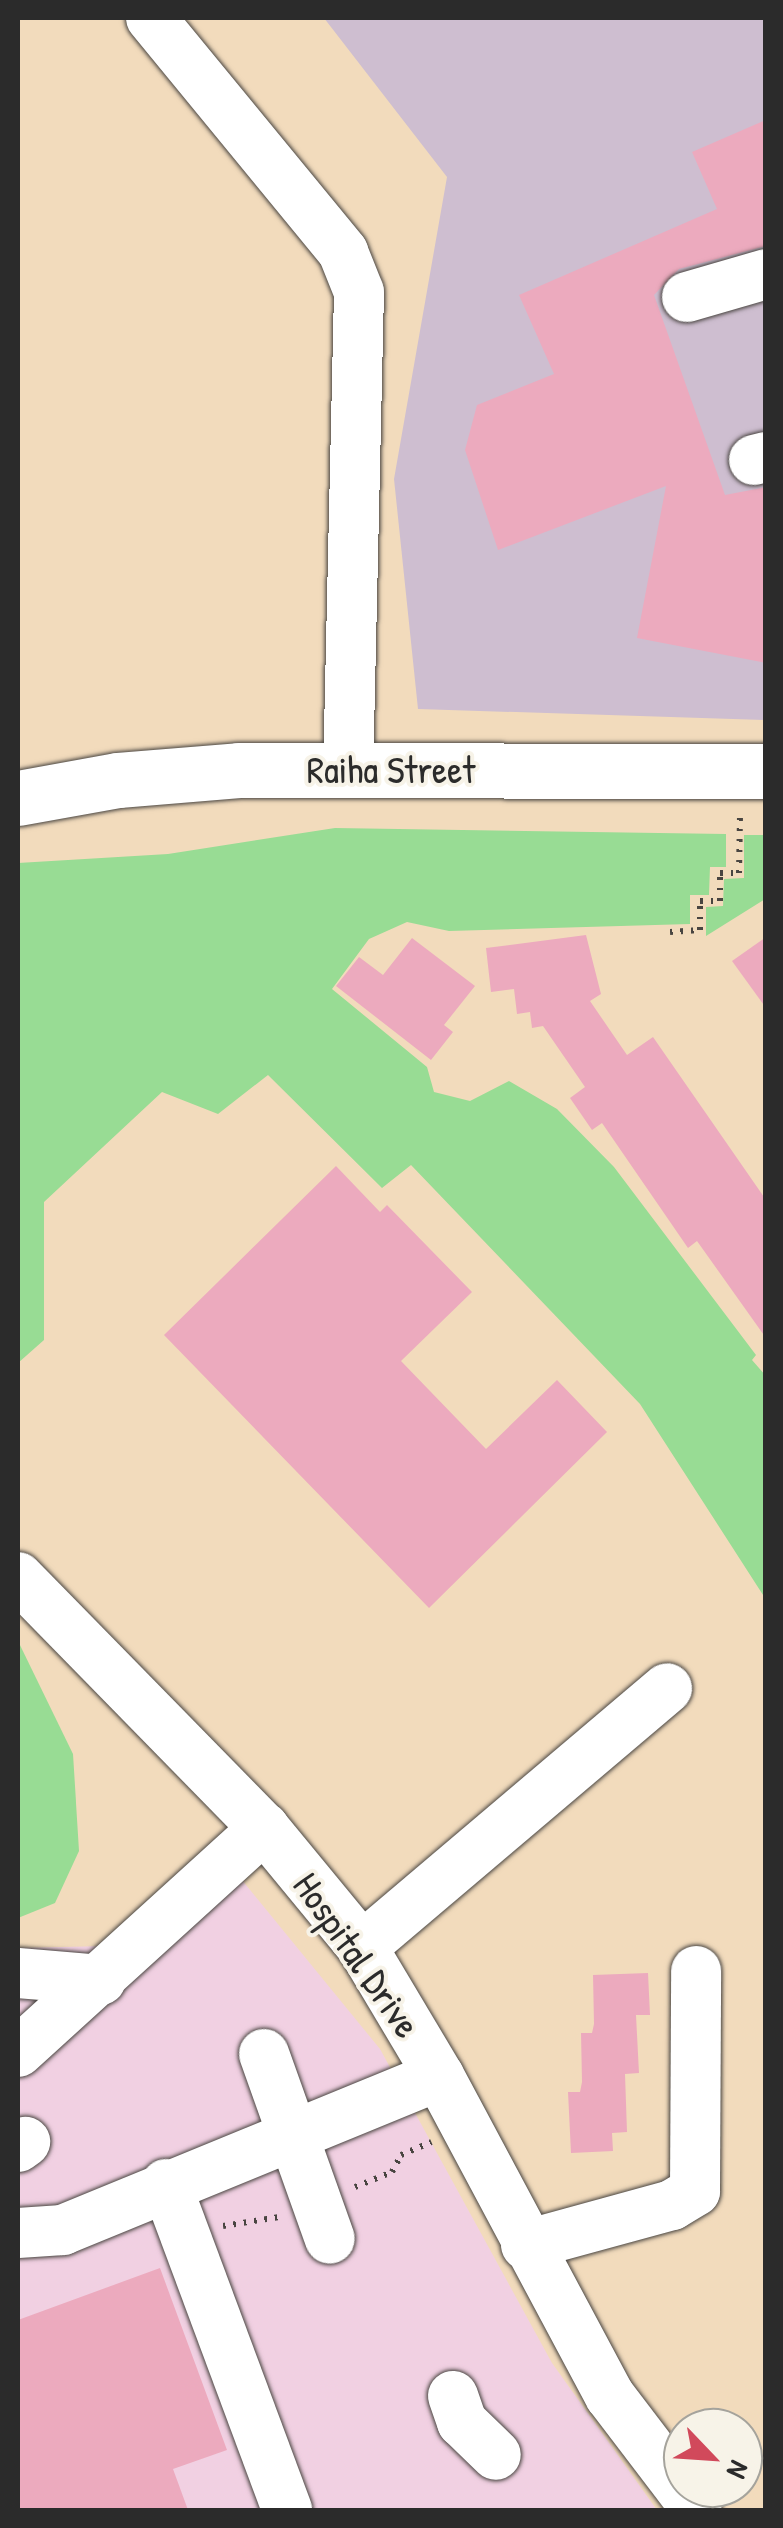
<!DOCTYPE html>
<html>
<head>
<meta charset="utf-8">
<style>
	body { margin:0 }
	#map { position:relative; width:783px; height:2528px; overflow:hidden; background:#f2dbbc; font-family:"Patrick Hand",sans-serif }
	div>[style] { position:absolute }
	.built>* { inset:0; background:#f1d0e2 }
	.industrial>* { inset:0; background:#cebed0 }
	.green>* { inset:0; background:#98dc94 }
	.building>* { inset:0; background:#ecaabe }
	.path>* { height:6px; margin-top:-3px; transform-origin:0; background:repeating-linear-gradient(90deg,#494541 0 2.5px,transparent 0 10.5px) }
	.roads { filter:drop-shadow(0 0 2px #494541) drop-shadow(0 0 2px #494541) }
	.minor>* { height:50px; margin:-25px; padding:0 25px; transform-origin:25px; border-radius:25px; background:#fff }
	.major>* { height:55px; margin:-27.5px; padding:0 27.5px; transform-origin:27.5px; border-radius:27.5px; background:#fff }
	span { translate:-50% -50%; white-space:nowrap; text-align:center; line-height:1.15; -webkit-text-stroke:8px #f7f3e8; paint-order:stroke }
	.street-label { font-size:38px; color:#2b2b2b }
	.frame { position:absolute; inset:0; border:20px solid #2b2b2b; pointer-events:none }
	.north { position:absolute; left:663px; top:2408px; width:100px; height:100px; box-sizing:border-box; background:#f7f3e8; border:2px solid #a5a39c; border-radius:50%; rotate:115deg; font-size:28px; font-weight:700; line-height:40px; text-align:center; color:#2b2b2b }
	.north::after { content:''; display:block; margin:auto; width:35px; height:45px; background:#d1495b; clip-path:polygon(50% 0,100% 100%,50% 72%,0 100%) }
</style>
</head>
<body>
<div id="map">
	<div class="built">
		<div style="clip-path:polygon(215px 1847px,380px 2049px,552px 2363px,657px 2510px,18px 2510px,18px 1948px,106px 1946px)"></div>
	</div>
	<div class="industrial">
		<div style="clip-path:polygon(324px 18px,765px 18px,765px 720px,418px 709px,394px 479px,447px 177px)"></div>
	</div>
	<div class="green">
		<div style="clip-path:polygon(335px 828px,726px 834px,726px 867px,710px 867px,709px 895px,690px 895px,690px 924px,449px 931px,407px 922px,369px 939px,332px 989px,427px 1067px,434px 1092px,470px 1101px,509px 1081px,557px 1109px,614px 1167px,756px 1355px,752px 1360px,766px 1376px,765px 1598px,640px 1404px,411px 1165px,382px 1188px,268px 1075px,218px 1114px,162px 1092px,44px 1202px,44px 1340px,18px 1363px,18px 863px,168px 854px)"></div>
		<div style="clip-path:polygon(744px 835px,765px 835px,765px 899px,706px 936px,706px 907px,723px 906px,724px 879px,744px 878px)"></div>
		<div style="clip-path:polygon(18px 1641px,73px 1754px,79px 1851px,55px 1903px,18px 1918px)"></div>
	</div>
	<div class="building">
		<div style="clip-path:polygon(766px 120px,766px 246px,679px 269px,654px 295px,725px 495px,766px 487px,766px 663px,637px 638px,666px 486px,498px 550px,465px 450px,477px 405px,554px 374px,519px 295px,717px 209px,692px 152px)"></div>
		<div style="clip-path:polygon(586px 935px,601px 994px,590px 1001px,627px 1055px,653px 1037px,766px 1200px,766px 1338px,697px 1241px,688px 1248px,602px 1123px,592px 1130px,570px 1098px,585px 1087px,543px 1026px,532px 1028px,530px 1012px,517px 1014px,514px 989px,491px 992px,486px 948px)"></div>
		<div style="clip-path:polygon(766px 937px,766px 1008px,732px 961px)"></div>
		<div style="clip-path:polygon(412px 938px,475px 986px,444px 1025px,453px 1032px,431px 1060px,336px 986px,359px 957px,383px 975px)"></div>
		<div style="clip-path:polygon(336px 1166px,380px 1212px,387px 1205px,472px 1292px,401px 1361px,486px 1449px,557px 1380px,607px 1432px,429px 1608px,164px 1335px)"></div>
		<div style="clip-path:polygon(648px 1973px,650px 2015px,636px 2015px,639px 2073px,625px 2074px,627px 2132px,612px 2133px,613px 2151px,571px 2153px,568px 2092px,580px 2092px,582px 2082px,581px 2033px,592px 2033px,594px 2024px,593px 1975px)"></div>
		<div style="clip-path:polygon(160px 2268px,227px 2450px,173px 2469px,188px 2510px,18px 2510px,18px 2320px)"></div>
	</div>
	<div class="path">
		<div style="left:670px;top:932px;width:30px;rotate:-4deg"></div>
		<div style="left:700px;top:930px;width:29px;rotate:-90deg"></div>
		<div style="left:700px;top:901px;width:20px"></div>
		<div style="left:720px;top:901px;width:28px;rotate:-90deg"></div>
		<div style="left:720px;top:873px;width:19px"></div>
		<div style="left:739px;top:873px;width:60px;rotate:-89deg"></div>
		<div style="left:355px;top:2187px;width:40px;rotate:-22deg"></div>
		<div style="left:392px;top:2172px;width:19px;rotate:-62deg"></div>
		<div style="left:401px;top:2155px;width:33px;rotate:-23deg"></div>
		<div style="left:223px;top:2226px;width:57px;rotate:-9.1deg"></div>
	</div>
	<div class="roads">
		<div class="minor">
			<div style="left:151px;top:18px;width:303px;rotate:50.6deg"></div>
			<div style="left:343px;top:252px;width:43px;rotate:68.2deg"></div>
			<div style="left:359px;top:292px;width:477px;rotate:91.3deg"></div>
			<div style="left:687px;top:297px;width:82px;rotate:-16.2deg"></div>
			<div style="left:754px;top:460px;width:12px;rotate:-14deg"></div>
			<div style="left:18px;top:1577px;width:351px;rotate:45.6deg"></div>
			<div style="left:264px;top:1828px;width:154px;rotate:50.5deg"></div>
			<div style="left:362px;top:1947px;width:150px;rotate:59.2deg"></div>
			<div style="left:439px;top:2076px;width:363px;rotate:61.9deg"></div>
			<div style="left:610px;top:2396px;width:143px;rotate:52.7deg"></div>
			<div style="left:362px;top:1947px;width:400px;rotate:-40.3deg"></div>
			<div style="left:18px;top:1973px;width:83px;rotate:4.8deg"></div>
			<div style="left:18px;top:2052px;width:333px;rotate:-42.3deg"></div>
			<div style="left:264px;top:2054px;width:196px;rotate:70.4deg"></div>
			<div style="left:18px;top:2147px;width:9px;rotate:-36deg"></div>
			<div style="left:166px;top:2184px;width:348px;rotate:69.6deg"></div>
			<div style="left:18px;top:2233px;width:45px;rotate:-3.8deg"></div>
			<div style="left:63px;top:2230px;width:406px;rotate:-22.3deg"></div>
			<div style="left:526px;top:2245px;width:151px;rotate:-15.3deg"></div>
			<div style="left:672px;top:2205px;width:27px;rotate:-31deg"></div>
			<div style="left:695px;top:2191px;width:220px;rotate:-89.7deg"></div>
			<div style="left:453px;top:2396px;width:28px;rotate:71deg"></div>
			<div style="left:462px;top:2422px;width:47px;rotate:44.1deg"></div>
		</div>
		<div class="major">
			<div style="left:18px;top:798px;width:102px;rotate:-10.2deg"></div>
			<div style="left:118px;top:780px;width:121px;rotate:-4.7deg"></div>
			<div style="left:239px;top:770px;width:527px;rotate:0.11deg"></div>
		</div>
	</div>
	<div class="street-label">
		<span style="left:391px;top:770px">Raiha Street</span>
		<span style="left:357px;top:1955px;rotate:55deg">Hospital Drive</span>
	</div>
	<div class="frame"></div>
	<div class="north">N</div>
</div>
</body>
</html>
